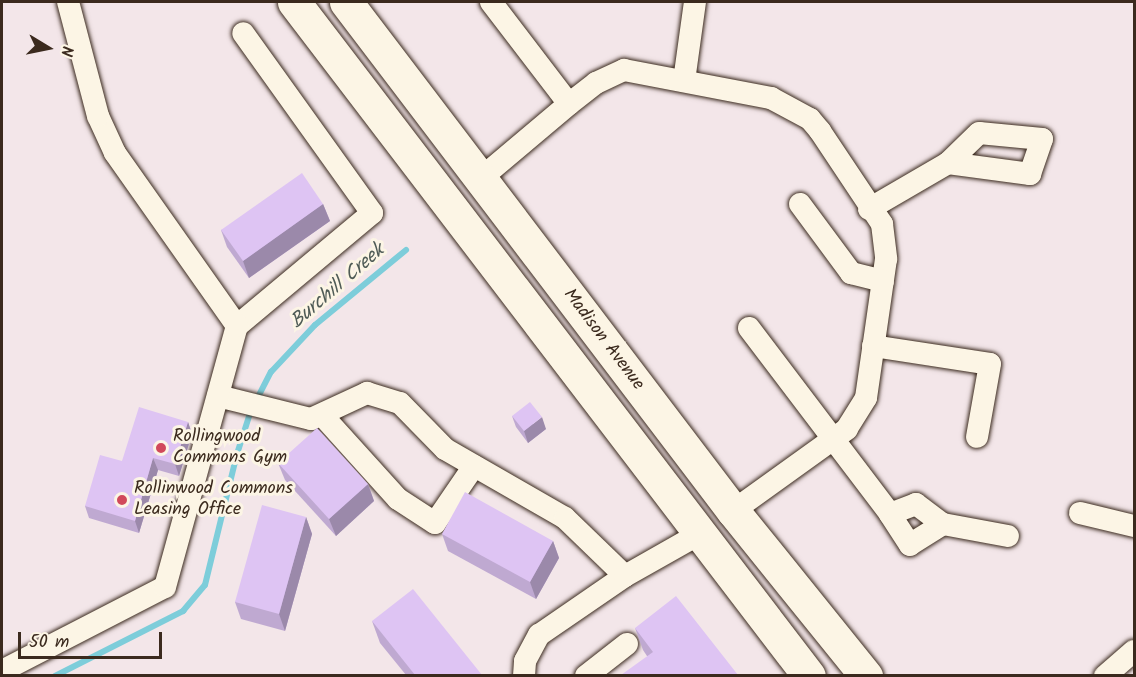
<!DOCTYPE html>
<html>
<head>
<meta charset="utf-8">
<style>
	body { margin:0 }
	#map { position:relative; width:1136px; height:677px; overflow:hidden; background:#f3e6e9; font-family:Kalam,sans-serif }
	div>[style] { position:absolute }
	.stream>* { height:6px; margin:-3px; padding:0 3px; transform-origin:3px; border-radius:3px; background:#7dcdda }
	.roads { filter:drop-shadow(0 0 2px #3b2a1e) drop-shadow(0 0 2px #3b2a1e) }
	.street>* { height:22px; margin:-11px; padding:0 11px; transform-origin:11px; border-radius:11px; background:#fcf5e5 }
	.primary>* { height:33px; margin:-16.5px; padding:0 16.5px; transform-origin:16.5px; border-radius:16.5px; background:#fcf5e5 }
	.wall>* { inset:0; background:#bfa9d1 }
	.shaded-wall>* { inset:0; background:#9b89aa }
	.building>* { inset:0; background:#dec4f3 }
	.dots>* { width:16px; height:16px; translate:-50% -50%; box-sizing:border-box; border:3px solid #fcf5e5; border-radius:50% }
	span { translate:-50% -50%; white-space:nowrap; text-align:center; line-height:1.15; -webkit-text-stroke:6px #fcf5e5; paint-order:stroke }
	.street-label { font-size:18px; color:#3b2a1e }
	.poi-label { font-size:18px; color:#3b2a1e }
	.left { translate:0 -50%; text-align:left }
	.water-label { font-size:20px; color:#4f5b56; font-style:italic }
	.frame { position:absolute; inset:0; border:3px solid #3b2a1e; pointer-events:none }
	.north { position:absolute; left:18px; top:18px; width:60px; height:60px; -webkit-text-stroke:4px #fcf5e5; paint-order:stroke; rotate:100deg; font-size:16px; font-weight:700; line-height:24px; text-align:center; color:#3b2a1e }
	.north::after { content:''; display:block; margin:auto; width:21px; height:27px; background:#3b2a1e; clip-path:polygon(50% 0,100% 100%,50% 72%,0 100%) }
	.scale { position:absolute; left:18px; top:632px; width:144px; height:27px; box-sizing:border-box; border:3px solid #3b2a1e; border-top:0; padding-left:8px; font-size:18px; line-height:21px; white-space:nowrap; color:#3b2a1e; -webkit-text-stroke:4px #fcf5e5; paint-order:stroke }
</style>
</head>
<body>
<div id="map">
	<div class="stream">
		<div style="left:256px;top:401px;width:33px;rotate:-63deg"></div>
		<div style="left:271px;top:372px;width:64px;rotate:-46.9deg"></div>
		<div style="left:315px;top:325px;width:118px;rotate:-39.5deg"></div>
		<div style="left:55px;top:676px;width:144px;rotate:-26.9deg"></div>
		<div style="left:183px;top:611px;width:34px;rotate:-50deg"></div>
		<div style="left:205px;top:585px;width:135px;rotate:-76.3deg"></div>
		<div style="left:237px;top:454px;width:46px;rotate:-72.3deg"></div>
	</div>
	<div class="roads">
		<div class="street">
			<div style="left:491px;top:2px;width:128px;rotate:52.6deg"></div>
			<div style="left:684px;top:81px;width:80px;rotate:-82.1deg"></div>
			<div style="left:480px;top:179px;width:116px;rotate:-40.1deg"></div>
			<div style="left:569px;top:104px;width:34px;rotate:-38deg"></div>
			<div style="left:596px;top:83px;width:31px;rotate:-25deg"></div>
			<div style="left:624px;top:70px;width:150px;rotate:10.8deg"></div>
			<div style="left:771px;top:98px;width:44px;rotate:28.3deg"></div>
			<div style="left:810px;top:119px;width:16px;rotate:50deg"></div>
			<div style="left:820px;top:131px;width:112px;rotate:56.3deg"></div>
			<div style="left:882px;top:224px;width:35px;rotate:83deg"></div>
			<div style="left:886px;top:259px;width:140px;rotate:98.2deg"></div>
			<div style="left:866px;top:398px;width:36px;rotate:122deg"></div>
			<div style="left:847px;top:429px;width:140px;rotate:144.3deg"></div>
			<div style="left:800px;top:204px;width:86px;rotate:53.5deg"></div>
			<div style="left:851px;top:273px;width:33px;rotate:14deg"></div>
			<div style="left:869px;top:209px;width:91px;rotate:-30.2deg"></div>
			<div style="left:948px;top:163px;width:83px;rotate:7.6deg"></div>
			<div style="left:1030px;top:174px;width:37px;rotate:-71deg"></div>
			<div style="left:1042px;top:139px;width:63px;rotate:-174.6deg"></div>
			<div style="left:979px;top:133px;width:43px;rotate:135.9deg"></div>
			<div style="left:237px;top:326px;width:176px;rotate:-39.9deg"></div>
			<div style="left:372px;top:213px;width:221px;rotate:-125.6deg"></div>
			<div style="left:749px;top:328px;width:233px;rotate:52.8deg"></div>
			<div style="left:890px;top:514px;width:28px;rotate:-21deg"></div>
			<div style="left:916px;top:504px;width:34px;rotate:37deg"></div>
			<div style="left:943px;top:524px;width:39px;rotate:148deg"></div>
			<div style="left:910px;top:545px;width:37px;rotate:-123deg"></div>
			<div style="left:873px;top:346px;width:118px;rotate:8.7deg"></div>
			<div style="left:990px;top:364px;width:74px;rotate:100.1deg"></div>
			<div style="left:218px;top:396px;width:96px;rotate:13.9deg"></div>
			<div style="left:311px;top:419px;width:62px;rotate:-24.9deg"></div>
			<div style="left:367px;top:393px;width:34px;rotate:17deg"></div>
			<div style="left:400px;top:403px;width:64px;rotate:45.6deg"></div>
			<div style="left:445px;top:449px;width:138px;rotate:29.9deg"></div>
			<div style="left:565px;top:518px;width:83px;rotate:44deg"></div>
			<div style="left:322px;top:415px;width:113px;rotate:47.9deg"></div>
			<div style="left:398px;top:499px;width:44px;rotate:33deg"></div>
			<div style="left:435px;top:523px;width:69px;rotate:-55.6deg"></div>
			<div style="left:1080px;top:513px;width:56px;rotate:13.5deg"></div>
			<div style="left:943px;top:524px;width:66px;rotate:10.5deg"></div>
			<div style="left:2px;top:671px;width:183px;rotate:-27.3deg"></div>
			<div style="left:165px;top:587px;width:271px;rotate:-74.6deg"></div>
			<div style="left:237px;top:326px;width:212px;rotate:-125.2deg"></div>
			<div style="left:115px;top:153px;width:41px;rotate:-114.7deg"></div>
			<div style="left:98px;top:116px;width:118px;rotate:-104.7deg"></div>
			<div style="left:524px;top:676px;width:15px;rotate:-86deg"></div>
			<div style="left:525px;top:661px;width:30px;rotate:-62deg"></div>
			<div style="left:539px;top:635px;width:104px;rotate:-34.5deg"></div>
			<div style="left:625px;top:576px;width:87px;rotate:-29.5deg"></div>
			<div style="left:586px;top:676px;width:52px;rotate:-38deg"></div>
			<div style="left:1105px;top:676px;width:38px;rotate:-41deg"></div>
		</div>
		<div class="primary">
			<div style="left:294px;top:2px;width:848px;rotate:52.62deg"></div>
			<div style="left:346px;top:2px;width:639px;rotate:52.75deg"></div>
			<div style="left:733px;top:511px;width:212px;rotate:51.1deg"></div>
		</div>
	</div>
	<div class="wall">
		<div style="clip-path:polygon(323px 204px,330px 221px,249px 278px,227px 247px,221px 230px)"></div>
		<div style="clip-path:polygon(512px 416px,546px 429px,528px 443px,516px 427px)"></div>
		<div style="clip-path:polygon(188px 422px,192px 434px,179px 476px,158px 470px,139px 533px,89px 518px,85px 506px,122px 461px)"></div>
		<div style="clip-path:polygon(278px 463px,368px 484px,374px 501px,336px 536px,285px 480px)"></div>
		<div style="clip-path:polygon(306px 517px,312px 534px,285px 631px,241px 619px,235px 602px)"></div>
		<div style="clip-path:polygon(442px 534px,553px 541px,559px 558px,536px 599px,448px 551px)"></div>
		<div style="clip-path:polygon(372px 621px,482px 675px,406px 675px,380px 643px)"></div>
		<div style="clip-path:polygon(635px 628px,738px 675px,647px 656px,643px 650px)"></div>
	</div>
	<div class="shaded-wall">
		<div style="clip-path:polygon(323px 204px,330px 221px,249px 278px,243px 261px)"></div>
		<div style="clip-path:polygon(542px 417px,546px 429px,528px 443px,524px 431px)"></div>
		<div style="clip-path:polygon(188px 422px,192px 434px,179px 476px,175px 464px)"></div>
		<div style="clip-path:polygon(153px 458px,158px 470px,139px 533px,135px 521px)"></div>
		<div style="clip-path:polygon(368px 484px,374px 501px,336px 536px,329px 519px)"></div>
		<div style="clip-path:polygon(306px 517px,312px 534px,285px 631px,279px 614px)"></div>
		<div style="clip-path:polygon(553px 541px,559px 558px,536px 599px,530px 582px)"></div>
	</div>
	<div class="building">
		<div style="clip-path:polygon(302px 173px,323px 204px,243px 261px,221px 230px)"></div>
		<div style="clip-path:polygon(530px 402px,542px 417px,524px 431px,512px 416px)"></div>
		<div style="clip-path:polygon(139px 407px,188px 422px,175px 464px,153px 458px,135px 521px,85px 506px,100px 455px,122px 461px)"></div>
		<div style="clip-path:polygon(317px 428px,368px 484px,329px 519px,278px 463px)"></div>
		<div style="clip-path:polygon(465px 492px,553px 541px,530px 582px,442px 534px)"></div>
		<div style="clip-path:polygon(262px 505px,306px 517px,279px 614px,235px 602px)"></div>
		<div style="clip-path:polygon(413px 589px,482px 675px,415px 675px,372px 621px)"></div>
		<div style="clip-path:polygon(676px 596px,738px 675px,621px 675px,653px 652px,635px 628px)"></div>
	</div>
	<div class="dots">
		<div style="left:161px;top:448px;background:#d1495b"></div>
		<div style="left:122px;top:500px;background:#d1495b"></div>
	</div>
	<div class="street-label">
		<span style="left:603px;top:340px;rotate:53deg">Madison Avenue</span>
	</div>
	<div class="poi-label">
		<span class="left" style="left:173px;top:448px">Rollingwood<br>Commons Gym</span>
		<span class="left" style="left:134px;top:500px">Rollinwood Commons<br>Leasing Office</span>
	</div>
	<div class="water-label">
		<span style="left:338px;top:287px;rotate:-41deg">Burchill Creek</span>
	</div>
	<div class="frame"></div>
	<div class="north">N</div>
	<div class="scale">50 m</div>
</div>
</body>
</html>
